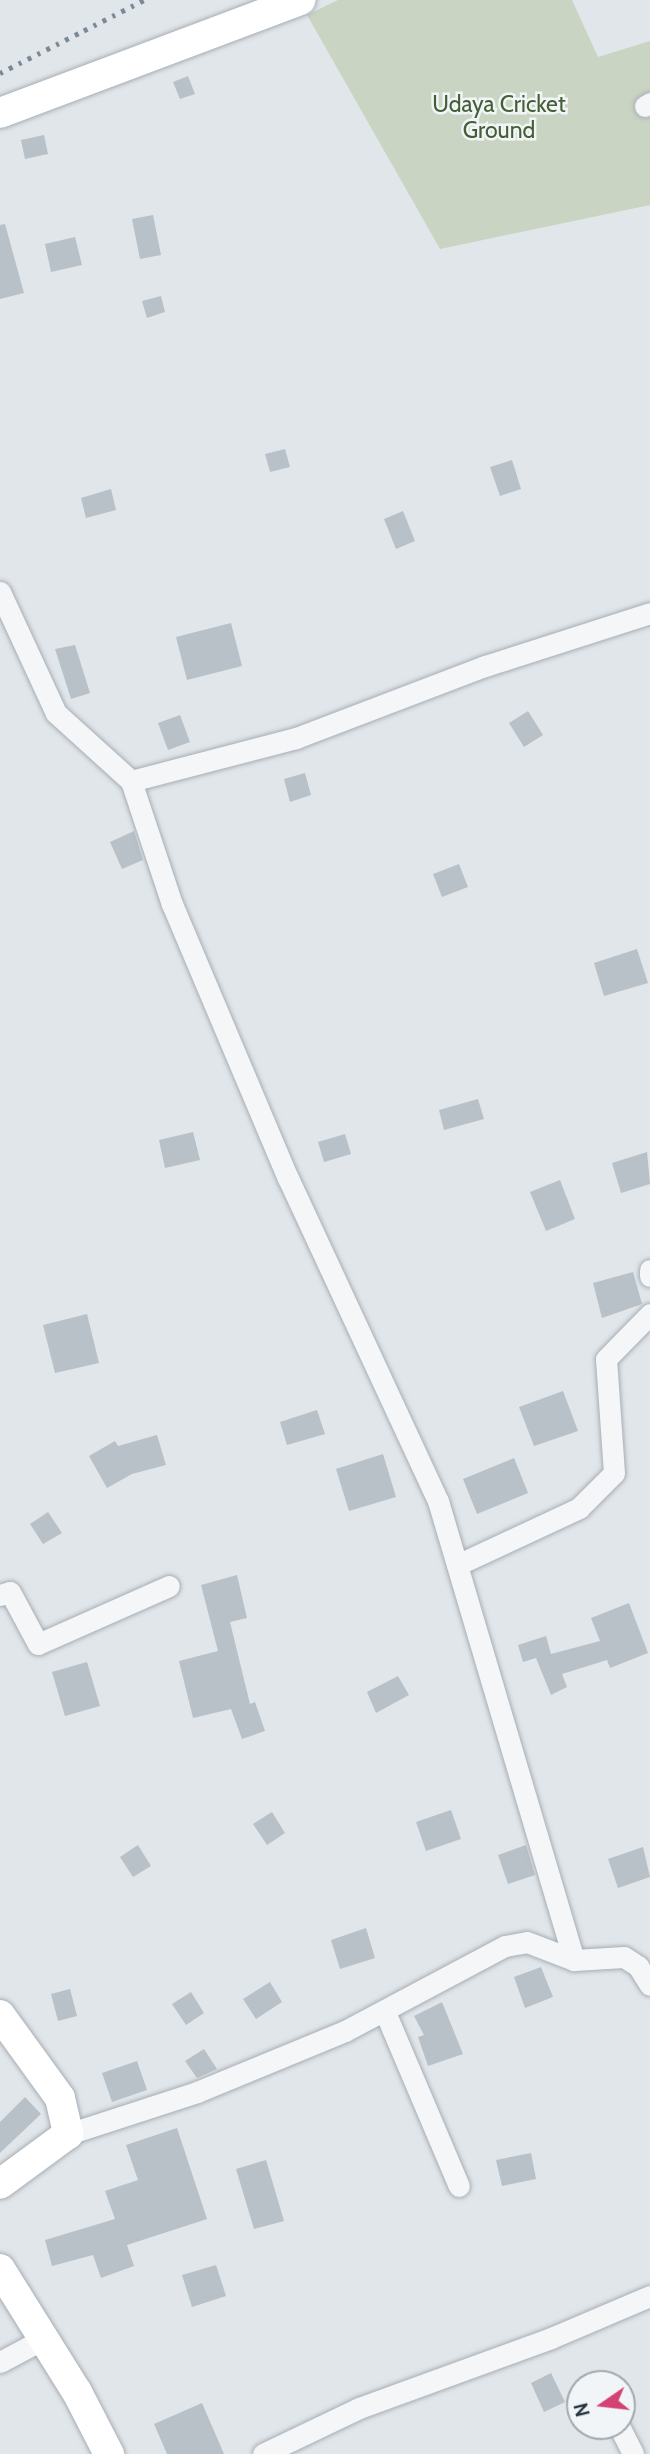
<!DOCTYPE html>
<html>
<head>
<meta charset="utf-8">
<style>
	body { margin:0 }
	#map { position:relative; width:650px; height:2454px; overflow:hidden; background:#e1e6ea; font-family:Cabin,sans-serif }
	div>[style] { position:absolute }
	.green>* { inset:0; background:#cad4c2 }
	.building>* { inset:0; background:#b8c1c8 }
	.roads { filter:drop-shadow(0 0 2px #a6aeb5) drop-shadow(0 0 2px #a6aeb5) }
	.street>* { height:21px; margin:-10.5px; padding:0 10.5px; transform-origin:10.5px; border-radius:10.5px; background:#f4f6f8 }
	.secondary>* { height:30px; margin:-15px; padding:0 15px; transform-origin:15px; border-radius:15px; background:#fff }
	.rail>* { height:5px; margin-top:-2.5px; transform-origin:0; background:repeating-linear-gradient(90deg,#7a8995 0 3.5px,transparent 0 10.5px) }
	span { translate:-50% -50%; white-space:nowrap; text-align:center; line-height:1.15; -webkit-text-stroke:5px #f1f5f7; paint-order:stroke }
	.park-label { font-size:23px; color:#455f35 }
	.north { position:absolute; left:566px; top:2370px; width:70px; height:70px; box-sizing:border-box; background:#f1f5f7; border:2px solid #a1a9af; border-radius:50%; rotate:256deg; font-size:19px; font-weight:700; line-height:28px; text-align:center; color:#283743 }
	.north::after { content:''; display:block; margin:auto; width:24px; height:32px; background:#d44173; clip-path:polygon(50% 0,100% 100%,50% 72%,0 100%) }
</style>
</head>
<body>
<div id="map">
	<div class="green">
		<div style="clip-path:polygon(338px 0,572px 0,598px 57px,650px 41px,650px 205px,440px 249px,307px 15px)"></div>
	</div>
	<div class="building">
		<div style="clip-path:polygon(188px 76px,195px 94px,180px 99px,173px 82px)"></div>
		<div style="clip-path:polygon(44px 135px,48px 154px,25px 159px,21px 140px)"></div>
		<div style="clip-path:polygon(153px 215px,161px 255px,140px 259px,132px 219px)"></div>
		<div style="clip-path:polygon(5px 224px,24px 293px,0 299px,0 225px)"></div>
		<div style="clip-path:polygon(75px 237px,82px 265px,51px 272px,45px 244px)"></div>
		<div style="clip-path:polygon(161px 296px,165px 312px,147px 318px,142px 301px)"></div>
		<div style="clip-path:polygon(285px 449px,290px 467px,270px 472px,265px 454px)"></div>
		<div style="clip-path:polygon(512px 460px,521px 489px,500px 496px,490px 467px)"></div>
		<div style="clip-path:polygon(111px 489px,116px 510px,86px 518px,81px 498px)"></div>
		<div style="clip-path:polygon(403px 511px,415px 541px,396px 549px,384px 519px)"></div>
		<div style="clip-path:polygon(231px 623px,242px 666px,187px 680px,176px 637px)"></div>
		<div style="clip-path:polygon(75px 645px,90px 693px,71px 699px,55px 649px)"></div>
		<div style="clip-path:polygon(528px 711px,543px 735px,524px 747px,509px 723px)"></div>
		<div style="clip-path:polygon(180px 715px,190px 742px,168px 750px,158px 723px)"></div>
		<div style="clip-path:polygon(305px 773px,311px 795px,290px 802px,284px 779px)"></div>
		<div style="clip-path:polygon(134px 831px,143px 860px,122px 869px,110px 842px)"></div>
		<div style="clip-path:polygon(459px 864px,468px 887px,442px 897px,433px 874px)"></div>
		<div style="clip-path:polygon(637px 949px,648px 983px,604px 996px,594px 963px)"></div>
		<div style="clip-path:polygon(478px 1099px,484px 1119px,444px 1130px,439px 1110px)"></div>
		<div style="clip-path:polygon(193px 1132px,200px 1160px,165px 1168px,159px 1140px)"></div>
		<div style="clip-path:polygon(345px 1134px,351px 1154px,324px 1162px,318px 1142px)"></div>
		<div style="clip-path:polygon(647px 1152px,650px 1184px,621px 1193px,612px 1163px)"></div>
		<div style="clip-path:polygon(560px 1180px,575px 1219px,546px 1231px,530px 1192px)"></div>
		<div style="clip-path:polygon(633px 1272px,642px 1304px,602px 1318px,593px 1283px)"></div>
		<div style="clip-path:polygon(87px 1314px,99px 1363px,55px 1373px,43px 1325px)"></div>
		<div style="clip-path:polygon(563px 1391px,578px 1431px,534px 1446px,519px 1407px)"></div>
		<div style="clip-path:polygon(317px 1410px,325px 1434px,287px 1445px,280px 1422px)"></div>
		<div style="clip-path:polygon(157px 1435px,166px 1465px,132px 1474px,107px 1488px,89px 1456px,115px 1441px,118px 1446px)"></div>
		<div style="clip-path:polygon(383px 1454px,396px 1497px,349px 1511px,336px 1469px)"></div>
		<div style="clip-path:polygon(514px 1458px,528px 1493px,477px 1514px,463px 1479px)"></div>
		<div style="clip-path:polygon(48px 1512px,62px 1533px,43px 1544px,30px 1524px)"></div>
		<div style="clip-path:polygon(237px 1575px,247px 1618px,230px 1622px,250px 1704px,255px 1702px,265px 1731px,242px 1739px,231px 1709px,193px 1718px,179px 1661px,218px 1651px,201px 1585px)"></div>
		<div style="clip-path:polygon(629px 1603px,648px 1653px,610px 1668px,607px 1660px,562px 1674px,567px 1687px,551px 1695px,536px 1658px,523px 1662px,518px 1645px,546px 1636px,551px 1654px,600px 1641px,591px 1618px)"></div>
		<div style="clip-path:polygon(87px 1662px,100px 1706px,65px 1716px,52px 1672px)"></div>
		<div style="clip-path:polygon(398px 1676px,409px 1695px,376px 1713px,367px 1692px)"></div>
		<div style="clip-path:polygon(451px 1810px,461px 1839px,426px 1851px,416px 1822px)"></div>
		<div style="clip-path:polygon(272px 1812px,285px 1833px,267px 1845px,253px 1824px)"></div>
		<div style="clip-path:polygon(138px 1845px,151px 1866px,133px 1877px,120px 1857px)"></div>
		<div style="clip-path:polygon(526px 1845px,535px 1875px,508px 1884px,498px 1855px)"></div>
		<div style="clip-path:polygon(643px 1847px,650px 1877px,618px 1888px,608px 1859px)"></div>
		<div style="clip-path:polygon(366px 1928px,375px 1958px,340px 1969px,331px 1940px)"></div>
		<div style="clip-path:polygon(541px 1967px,553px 1997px,525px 2008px,514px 1977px)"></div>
		<div style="clip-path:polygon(270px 1982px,282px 2002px,256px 2019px,243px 1999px)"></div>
		<div style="clip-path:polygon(70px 1989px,77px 2016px,58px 2021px,51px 1994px)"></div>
		<div style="clip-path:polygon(191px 1992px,204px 2013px,186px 2025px,172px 2004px)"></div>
		<div style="clip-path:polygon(442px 2002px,463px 2054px,428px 2066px,418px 2037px,424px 2035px,414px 2016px)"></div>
		<div style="clip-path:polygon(204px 2049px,217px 2069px,197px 2078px,185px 2061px)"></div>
		<div style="clip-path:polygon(137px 2061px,147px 2090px,112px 2102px,102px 2073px)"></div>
		<div style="clip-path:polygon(25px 2097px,41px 2114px,0 2153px,0 2122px)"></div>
		<div style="clip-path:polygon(177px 2128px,207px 2219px,127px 2245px,134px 2266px,101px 2278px,93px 2255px,52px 2266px,45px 2240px,115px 2219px,105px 2191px,138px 2180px,126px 2145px)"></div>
		<div style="clip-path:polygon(531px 2153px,536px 2179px,502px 2186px,496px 2160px)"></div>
		<div style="clip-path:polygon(266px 2160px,284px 2221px,254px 2229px,236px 2169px)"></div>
		<div style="clip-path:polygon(216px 2265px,226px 2296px,192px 2307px,182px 2275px)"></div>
		<div style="clip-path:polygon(551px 2373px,565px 2402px,544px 2412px,531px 2383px)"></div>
		<div style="clip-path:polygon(202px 2403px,224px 2454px,167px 2454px,154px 2424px)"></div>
	</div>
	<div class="roads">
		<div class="street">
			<div style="left:645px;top:106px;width:6px;rotate:-31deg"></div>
			<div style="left:0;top:592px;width:133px;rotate:65.2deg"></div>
			<div style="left:56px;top:713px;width:101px;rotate:42.2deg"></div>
			<div style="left:131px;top:781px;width:130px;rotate:71.6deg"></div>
			<div style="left:172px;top:904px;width:298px;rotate:67.1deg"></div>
			<div style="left:288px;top:1178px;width:356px;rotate:65.1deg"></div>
			<div style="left:438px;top:1501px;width:479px;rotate:73.5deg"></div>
			<div style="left:131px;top:781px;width:171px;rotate:-14.6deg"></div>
			<div style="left:296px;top:738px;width:202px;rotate:-20.9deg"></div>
			<div style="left:485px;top:666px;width:173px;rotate:-17.8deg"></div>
			<div style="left:650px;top:1270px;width:6px;rotate:90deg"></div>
			<div style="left:457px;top:1565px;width:135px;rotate:-25deg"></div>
			<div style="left:579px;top:1508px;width:49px;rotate:-45deg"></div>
			<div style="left:614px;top:1473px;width:114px;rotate:-94deg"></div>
			<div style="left:606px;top:1359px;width:63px;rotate:-45.6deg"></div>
			<div style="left:0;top:1595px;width:10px;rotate:-17deg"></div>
			<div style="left:10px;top:1592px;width:59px;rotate:61.7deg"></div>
			<div style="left:38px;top:1644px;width:143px;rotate:-23.9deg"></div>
			<div style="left:385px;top:2012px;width:189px;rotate:67deg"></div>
			<div style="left:68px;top:2134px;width:136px;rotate:-18deg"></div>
			<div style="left:197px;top:2092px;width:160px;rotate:-22.4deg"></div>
			<div style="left:345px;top:2031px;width:181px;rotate:-28deg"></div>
			<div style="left:505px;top:1946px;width:22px;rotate:-10deg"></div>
			<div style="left:527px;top:1942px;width:50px;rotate:21deg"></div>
			<div style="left:574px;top:1960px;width:50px;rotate:-3.4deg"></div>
			<div style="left:624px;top:1957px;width:17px;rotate:33deg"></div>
			<div style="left:638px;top:1966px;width:22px;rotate:58deg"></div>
			<div style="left:0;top:2362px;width:49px;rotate:-28.1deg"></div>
			<div style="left:619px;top:2426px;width:31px;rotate:63deg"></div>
			<div style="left:263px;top:2454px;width:106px;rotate:-25.6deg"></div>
			<div style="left:359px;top:2408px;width:204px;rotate:-20deg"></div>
			<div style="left:551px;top:2338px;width:108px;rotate:-23deg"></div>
		</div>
		<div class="secondary">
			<div style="left:0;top:113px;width:321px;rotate:-20.6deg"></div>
			<div style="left:0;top:2015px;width:102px;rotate:54.1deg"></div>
			<div style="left:60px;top:2098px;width:37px;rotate:77deg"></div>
			<div style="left:68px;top:2134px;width:84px;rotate:143.7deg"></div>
			<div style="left:0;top:2269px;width:145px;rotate:58deg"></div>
			<div style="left:77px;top:2392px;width:70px;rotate:62.7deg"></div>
		</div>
	</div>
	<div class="rail">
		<div style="left:0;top:73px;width:161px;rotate:-26.9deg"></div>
	</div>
	<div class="park-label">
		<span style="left:499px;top:117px">Udaya Cricket<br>Ground</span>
	</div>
	<div class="north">N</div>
</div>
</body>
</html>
